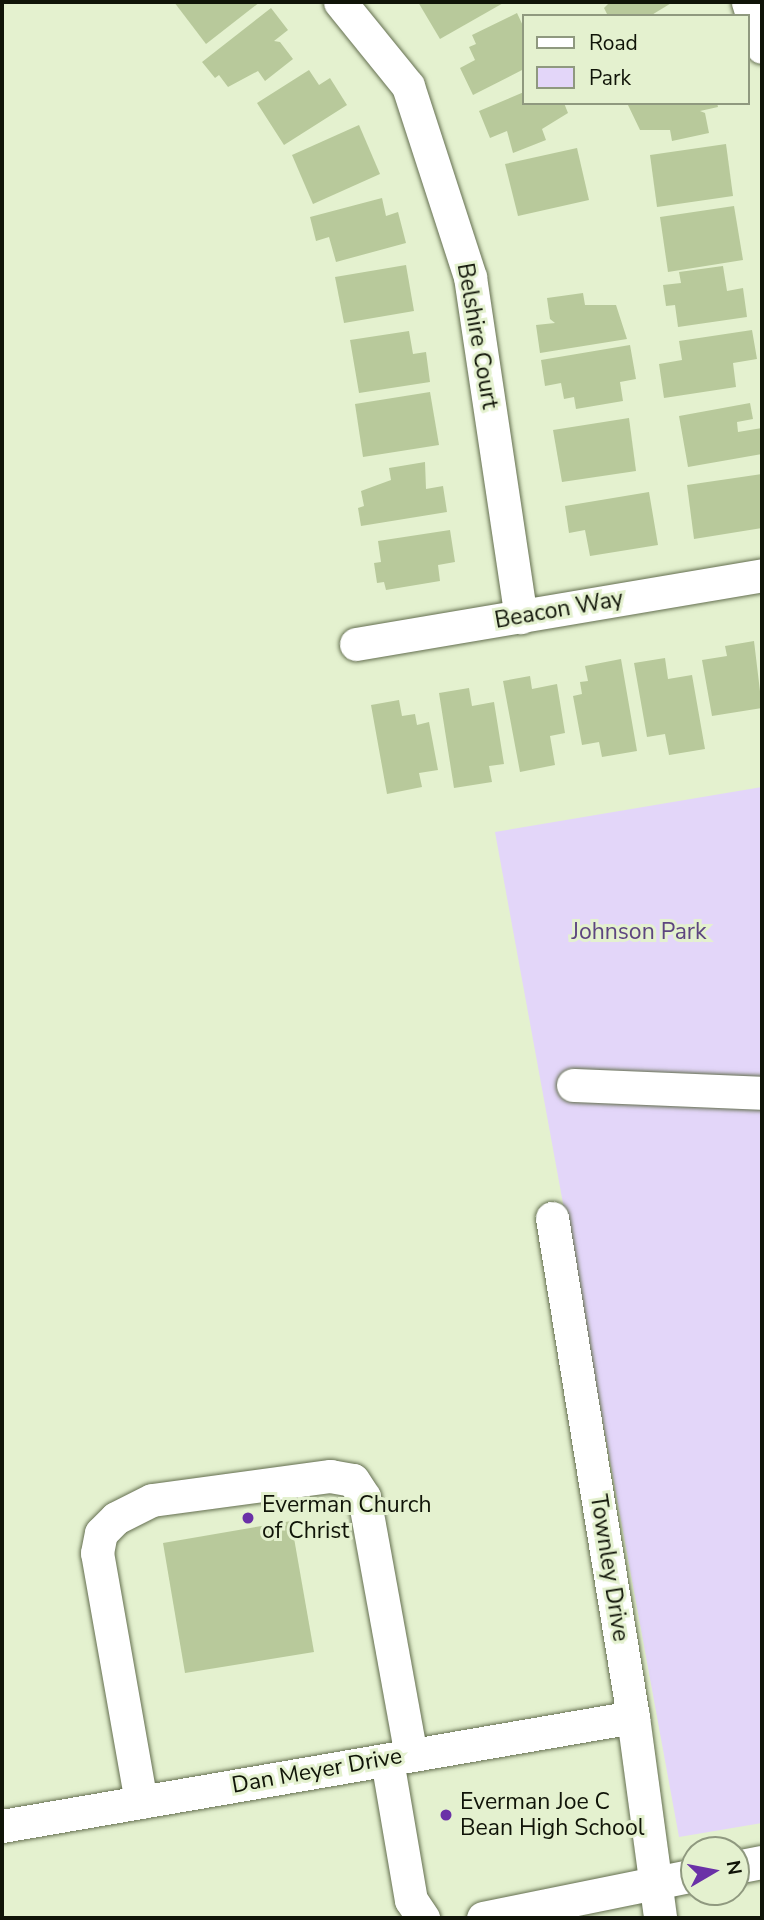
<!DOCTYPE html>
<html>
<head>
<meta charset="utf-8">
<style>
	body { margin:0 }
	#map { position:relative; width:764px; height:1920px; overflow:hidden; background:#e4f1cf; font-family:"Nunito Sans",sans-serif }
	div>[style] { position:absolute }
	.green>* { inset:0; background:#e3d6f9 }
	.building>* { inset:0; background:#b8c99b }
	.roads { filter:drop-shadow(0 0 2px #646f50) drop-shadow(0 0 2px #646f50) }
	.minor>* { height:33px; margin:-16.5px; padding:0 16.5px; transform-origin:16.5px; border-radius:16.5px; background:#fff }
	.dots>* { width:19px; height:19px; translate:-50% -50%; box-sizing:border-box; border:4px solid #e4f1cf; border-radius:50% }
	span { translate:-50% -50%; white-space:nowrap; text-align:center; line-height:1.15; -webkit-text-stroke:6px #e4f1cf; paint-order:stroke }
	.street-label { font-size:23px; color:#101408 }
	.park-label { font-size:23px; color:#5d4580 }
	.poi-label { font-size:23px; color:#101408 }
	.left { translate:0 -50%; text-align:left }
	.frame { position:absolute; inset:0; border:4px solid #101408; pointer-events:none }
	.legend { position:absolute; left:522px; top:14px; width:228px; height:91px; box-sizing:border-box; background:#e4f1cf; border:2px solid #8f997f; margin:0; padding:9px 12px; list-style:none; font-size:21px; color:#101408 }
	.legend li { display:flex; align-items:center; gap:14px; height:35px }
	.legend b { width:35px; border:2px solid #8f997f }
	.north { position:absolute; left:680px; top:1836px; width:70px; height:70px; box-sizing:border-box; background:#e4f1cf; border:2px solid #8f997f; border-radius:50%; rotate:80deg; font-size:19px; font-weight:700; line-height:28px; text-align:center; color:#101408 }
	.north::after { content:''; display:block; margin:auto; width:24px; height:32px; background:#6a31a7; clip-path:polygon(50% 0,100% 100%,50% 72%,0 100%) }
</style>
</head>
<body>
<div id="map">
	<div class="green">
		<div style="clip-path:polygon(762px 787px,762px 1823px,679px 1837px,495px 832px)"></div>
	</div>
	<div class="building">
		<div style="clip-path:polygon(174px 2px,260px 2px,206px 44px)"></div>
		<div style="clip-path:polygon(418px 2px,505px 2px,440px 39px)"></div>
		<div style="clip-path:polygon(610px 2px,673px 2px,650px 16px,608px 16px,604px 8px)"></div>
		<div style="clip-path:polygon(271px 8px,288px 30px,274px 41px,280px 42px,293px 59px,265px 81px,258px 71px,228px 87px,219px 75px,215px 78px,202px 62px)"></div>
		<div style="clip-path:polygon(517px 13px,524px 28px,524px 69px,473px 95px,460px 68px,475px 60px,469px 47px,476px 44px,472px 35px)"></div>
		<div style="clip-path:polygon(309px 70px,319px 85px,330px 78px,347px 105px,284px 145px,257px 103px)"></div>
		<div style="clip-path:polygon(524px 92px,524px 103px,564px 103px,568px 113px,542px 129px,546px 140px,513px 153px,507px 131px,490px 138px,479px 111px)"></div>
		<div style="clip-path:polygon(627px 103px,717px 103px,718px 107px,700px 111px,705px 113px,709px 133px,672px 141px,670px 130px,640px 130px)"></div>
		<div style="clip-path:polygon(359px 125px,380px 174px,313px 204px,292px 155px)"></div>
		<div style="clip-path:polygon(726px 144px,733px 196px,657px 207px,650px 155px)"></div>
		<div style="clip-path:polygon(577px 148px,589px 200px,518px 216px,505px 164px)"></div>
		<div style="clip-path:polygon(382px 198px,386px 216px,398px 212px,406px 243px,336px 262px,329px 237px,316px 241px,310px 217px)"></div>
		<div style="clip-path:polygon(734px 206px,743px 260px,668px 272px,660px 217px)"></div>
		<div style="clip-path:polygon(406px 265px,414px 311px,344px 323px,335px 277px)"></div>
		<div style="clip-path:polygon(723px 266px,727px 291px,743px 288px,747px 317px,678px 327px,675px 305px,666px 306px,663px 285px,681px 283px,679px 272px)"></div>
		<div style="clip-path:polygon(583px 293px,585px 305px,616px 305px,627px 339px,540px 353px,536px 325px,555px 323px,550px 319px,547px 298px)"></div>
		<div style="clip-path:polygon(752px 330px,757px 359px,733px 363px,736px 387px,664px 398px,659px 364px,682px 360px,679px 341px)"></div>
		<div style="clip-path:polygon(409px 331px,413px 354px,426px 352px,430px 382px,359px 393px,350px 340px)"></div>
		<div style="clip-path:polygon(630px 345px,636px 379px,620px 382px,623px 401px,576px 409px,574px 397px,564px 399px,561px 383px,545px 386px,541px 360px)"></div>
		<div style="clip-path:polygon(430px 392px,439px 445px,363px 457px,355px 404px)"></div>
		<div style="clip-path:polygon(750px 403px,753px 419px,737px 422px,738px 432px,762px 428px,762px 454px,688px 467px,679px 416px)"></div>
		<div style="clip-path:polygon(629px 418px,636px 471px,562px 482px,553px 430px)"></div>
		<div style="clip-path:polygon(425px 462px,426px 489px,443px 486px,447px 512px,361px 526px,358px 508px,364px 506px,361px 491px,391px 480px,389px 468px)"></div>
		<div style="clip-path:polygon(762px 474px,762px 528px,694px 539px,687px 485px)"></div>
		<div style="clip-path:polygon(649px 492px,658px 545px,590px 556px,585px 530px,569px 533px,565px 506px)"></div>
		<div style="clip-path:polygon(450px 530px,455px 562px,438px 565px,440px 581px,386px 590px,384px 582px,377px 583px,374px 563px,381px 562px,378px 541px)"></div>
		<div style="clip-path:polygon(754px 641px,762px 708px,712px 716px,702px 660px,727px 656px,725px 646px)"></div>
		<div style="clip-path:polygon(665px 658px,668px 679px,692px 675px,705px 749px,669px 755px,665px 734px,647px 737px,634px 663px)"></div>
		<div style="clip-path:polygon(621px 659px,637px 751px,602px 757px,599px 742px,582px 745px,573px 696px,582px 694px,580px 682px,588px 681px,585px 666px)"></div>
		<div style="clip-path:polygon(530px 676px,532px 689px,557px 684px,565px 733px,550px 736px,555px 765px,520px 772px,503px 681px)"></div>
		<div style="clip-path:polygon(469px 688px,472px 706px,494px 702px,504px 764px,489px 766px,492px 782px,454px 788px,439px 693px)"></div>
		<div style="clip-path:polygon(399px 700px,402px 716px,415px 714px,417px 725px,429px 722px,438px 770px,419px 773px,422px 787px,387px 794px,371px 705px)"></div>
		<div style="clip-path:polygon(291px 1521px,314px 1652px,185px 1673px,163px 1543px)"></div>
	</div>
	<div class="roads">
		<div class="minor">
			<div style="left:340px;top:2px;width:108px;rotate:51deg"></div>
			<div style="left:408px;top:86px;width:201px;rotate:72deg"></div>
			<div style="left:470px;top:277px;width:344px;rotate:81.5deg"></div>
			<div style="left:748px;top:2px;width:47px;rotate:72.7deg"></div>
			<div style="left:356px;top:644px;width:412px;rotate:-9.6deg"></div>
			<div style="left:573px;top:1085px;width:189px;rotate:2.4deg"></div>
			<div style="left:552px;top:1218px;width:506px;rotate:80.78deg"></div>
			<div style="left:633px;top:1717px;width:203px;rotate:82.3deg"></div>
			<div style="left:387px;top:1760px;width:142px;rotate:80.3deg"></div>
			<div style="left:411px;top:1900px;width:22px;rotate:56deg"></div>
			<div style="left:141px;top:1802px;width:253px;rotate:-100deg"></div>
			<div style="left:97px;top:1553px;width:20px;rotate:-79deg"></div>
			<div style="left:101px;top:1533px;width:21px;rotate:-45deg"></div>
			<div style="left:116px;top:1518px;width:40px;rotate:-26.6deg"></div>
			<div style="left:152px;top:1500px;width:180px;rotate:-7.7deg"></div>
			<div style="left:330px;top:1476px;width:23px;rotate:10deg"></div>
			<div style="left:353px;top:1480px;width:20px;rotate:57deg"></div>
			<div style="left:364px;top:1497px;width:262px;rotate:79.7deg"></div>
			<div style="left:2px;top:1826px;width:640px;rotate:-9.8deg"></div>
			<div style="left:736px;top:1867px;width:26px;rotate:-11deg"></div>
			<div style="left:483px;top:1918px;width:215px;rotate:-11.5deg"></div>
		</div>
	</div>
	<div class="dots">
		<div style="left:248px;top:1518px;background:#6a31a7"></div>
		<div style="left:446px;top:1815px;background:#6a31a7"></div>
	</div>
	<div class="street-label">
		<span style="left:477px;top:336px;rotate:80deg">Belshire Court</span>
		<span style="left:559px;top:610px;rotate:-10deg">Beacon Way</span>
		<span style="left:609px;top:1568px;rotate:81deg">Townley Drive</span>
		<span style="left:317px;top:1771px;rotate:-10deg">Dan Meyer Drive</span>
	</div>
	<div class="park-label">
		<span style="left:639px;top:932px">Johnson Park</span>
	</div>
	<div class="poi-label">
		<span class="left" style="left:262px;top:1518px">Everman Church<br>of Christ</span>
		<span class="left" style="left:460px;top:1815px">Everman Joe C<br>Bean High School</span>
	</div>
	<div class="frame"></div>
	<ul class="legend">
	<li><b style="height:9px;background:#fff"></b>Road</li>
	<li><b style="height:19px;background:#e3d6f9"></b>Park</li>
	</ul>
	<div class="north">N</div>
</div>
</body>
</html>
